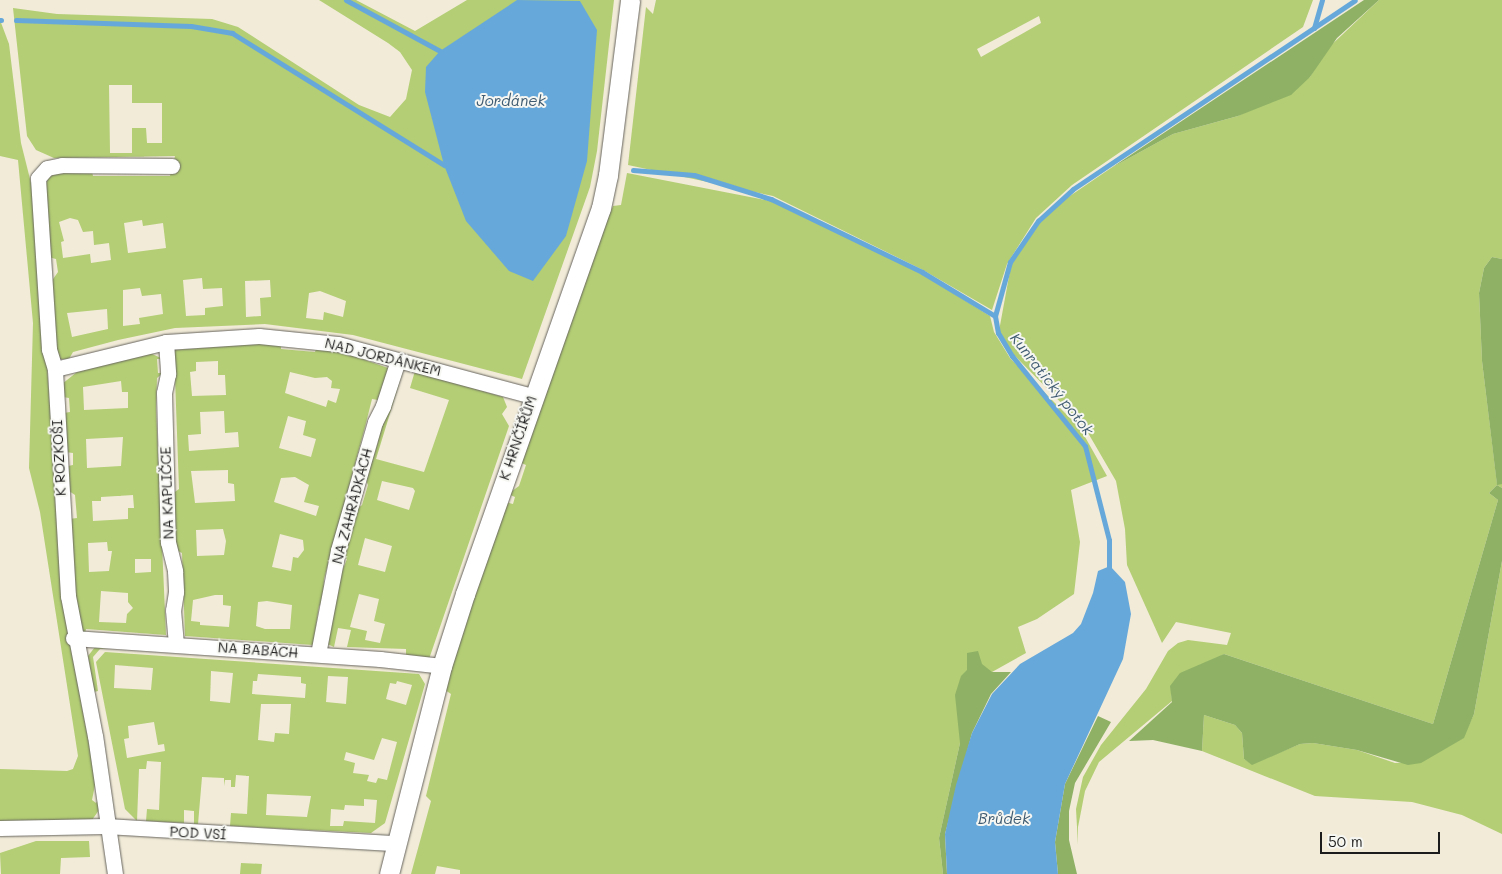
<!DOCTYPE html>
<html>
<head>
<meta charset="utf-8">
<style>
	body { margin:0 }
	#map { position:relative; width:1502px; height:874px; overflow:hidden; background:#f1ebd8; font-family:Mali,sans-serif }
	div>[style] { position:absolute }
	.green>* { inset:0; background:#b3ce74 }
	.forest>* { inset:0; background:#8eb166 }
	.water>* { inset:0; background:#67a8da }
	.stream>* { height:5px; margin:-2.5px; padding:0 2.5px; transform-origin:2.5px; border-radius:2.5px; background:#67a8da }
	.roads { filter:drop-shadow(0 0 1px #67645e) drop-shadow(0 0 1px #67645e) }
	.minor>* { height:15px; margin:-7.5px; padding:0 7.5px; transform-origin:7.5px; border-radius:7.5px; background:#fff }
	.tertiary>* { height:19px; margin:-9.5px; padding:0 9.5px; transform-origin:9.5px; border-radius:9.5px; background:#fff }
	span { translate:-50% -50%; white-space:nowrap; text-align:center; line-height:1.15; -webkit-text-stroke:4px #f6f6f2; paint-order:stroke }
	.street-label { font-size:14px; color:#1c1c1c }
	.water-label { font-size:15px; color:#3e5b71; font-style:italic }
	.scale { position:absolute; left:1320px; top:832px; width:120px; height:22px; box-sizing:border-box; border:2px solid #1c1c1c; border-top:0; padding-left:6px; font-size:15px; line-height:18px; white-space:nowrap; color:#1c1c1c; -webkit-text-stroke:4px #f6f6f2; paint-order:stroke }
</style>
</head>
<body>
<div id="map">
	<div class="green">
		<div style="clip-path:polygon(evenodd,319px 0,356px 0,415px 31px,467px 0,614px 0,597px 151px,590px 187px,522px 379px,353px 335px,265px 324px,175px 328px,118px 340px,73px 352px,69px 359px,58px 359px,51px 282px,58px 272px,56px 259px,48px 257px,44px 189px,48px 179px,57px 171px,92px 172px,93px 176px,170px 176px,175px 156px,54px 158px,36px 150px,27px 136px,13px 8px,57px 14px,212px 19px,238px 27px,359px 105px,390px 117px,406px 99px,412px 70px,400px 52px,388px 43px,319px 0,109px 85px,132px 85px,132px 103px,162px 103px,162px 143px,147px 143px,146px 128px,132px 128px,132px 153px,110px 153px,109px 85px,319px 0,70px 218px,78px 220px,83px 232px,93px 231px,94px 245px,109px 243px,111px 260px,91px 263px,90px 254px,63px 258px,61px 242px,64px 241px,59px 222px,70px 218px,319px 0,142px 220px,143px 226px,163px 223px,166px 248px,128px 253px,124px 223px,142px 220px,319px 0,202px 278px,203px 289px,222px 288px,223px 306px,205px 308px,205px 315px,186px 316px,183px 280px,202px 278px,319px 0,270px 280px,271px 297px,260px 298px,261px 316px,246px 317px,245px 281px,270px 280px,319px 0,140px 288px,142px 296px,161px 294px,163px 314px,139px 318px,140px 324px,123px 326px,123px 290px,140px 288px,319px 0,320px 291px,346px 301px,343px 317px,324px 312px,323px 320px,306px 318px,309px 293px,320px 291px,319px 0,107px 309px,108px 329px,72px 337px,67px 313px,107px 309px)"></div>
		<div style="clip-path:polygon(evenodd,656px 0,1313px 0,1303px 27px,1072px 185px,1036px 218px,1007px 264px,992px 310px,923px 270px,773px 196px,628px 165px,646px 7px,653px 14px,656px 0,1039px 16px,1041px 23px,981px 57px,977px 49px,1039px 16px)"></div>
		<div style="clip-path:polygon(1379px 0,1502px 0,1502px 259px,1492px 257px,1484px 268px,1479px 293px,1482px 361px,1497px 484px,1502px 484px,1502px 488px,1497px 485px,1489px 493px,1498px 500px,1433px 724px,1224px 654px,1171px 686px,1172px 701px,1099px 762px,1085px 791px,1078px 827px,1078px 845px,1076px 809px,1083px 777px,1101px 745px,1146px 689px,1168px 651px,1178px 643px,1188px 640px,1227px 645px,1231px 633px,1176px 622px,1162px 643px,1127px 565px,1125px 529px,1116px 481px,1084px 426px,1013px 354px,999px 331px,1012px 260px,1040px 222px,1064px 200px,1111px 168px,1173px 134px,1238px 116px,1310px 77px,1325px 51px)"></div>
		<div style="clip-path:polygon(0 20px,9px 44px,21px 143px,34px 195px,67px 628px,96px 780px,92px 800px,96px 803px,99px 799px,99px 810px,92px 820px,0 821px,0 769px,67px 771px,73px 769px,78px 756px,40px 512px,29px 468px,33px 323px,18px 160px,0 156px)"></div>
		<div style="clip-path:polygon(627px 173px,771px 201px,922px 274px,990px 316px,994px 332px,1010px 358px,1080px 428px,1107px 476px,1071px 490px,1080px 542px,1074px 594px,1037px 619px,1018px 627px,1026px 653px,992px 672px,960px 743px,939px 838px,943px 874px,460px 874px,460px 870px,437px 866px,435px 874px,411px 874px,431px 801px,426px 796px,451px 694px,445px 690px,455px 651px,505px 502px,513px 504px,515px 497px,508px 494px,519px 486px,526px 465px,519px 462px,597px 244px,613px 206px,621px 205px)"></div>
		<div style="clip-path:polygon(evenodd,266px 343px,281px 344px,281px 349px,315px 352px,316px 349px,348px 354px,388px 368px,378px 400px,372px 399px,365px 427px,324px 579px,323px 603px,319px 606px,313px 645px,185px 636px,182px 553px,174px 549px,172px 494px,179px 489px,174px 350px,266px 343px,218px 361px,218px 375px,225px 375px,226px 395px,192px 396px,190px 372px,196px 371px,196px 362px,218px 361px,266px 343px,290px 372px,315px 378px,327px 377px,332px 381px,331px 388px,340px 389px,336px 403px,328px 400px,326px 407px,285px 393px,290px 372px,266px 343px,224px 411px,225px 433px,238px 432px,239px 447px,189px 451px,188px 435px,201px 434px,200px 412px,224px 411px,266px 343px,288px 416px,306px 421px,303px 435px,316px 439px,311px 457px,279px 448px,288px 416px,266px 343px,228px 470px,228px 483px,234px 484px,235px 501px,195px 503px,191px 471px,228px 470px,266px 343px,295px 477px,309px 485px,304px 502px,319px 506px,316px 516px,274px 502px,281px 478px,295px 477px,266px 343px,223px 529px,226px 541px,224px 555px,197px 556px,196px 530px,223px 529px,266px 343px,280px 534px,303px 540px,304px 550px,298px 558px,293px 557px,291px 571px,272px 567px,280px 534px,266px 343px,215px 595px,223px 595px,223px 605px,231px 606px,229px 627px,200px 625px,200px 622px,191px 621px,193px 600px,215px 595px,266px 343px,267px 601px,292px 605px,290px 629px,265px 629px,256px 626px,258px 602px,267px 601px)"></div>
		<div style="clip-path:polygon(evenodd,150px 353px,163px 359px,157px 359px,158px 373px,163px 373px,157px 378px,156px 408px,166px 635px,86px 629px,85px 634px,78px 630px,69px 519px,77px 518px,75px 495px,69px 491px,68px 466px,73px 465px,73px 453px,65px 452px,64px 413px,70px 412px,69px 398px,63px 397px,62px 384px,77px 372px,150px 353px,121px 381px,122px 392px,128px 392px,128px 408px,84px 410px,83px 387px,121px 381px,150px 353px,123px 437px,121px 466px,87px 468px,86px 439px,123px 437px,150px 353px,133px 495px,134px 508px,128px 508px,128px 519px,93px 521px,92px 501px,101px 501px,101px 497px,133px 495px,150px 353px,107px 542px,108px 551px,112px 551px,109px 571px,89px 572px,88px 543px,107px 542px,150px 353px,151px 559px,151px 572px,135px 573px,135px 559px,151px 559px,150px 353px,101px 591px,128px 593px,128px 602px,133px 608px,127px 614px,126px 623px,99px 622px,101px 591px)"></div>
		<div style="clip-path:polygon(evenodd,403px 371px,376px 459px,424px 472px,449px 400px,410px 388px,415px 371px,503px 397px,507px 407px,502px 414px,509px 426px,429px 659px,406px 656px,406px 649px,347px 647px,351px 630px,338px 628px,334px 647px,325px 643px,340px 576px,347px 559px,344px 557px,355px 511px,362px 505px,368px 485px,366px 480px,378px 442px,375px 438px,403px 371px,382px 481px,413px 488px,415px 491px,409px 510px,377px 500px,382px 481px,403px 371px,365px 538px,392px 546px,385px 572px,358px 565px,365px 538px,403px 371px,359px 594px,379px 599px,374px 621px,385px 624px,380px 643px,365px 640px,367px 631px,350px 627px,359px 594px)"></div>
		<div style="clip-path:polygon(1502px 561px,1502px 834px,1462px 815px,1412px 802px,1315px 796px,1202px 751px,1204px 715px,1235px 725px,1242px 733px,1244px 759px,1252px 764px,1300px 744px,1313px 743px,1357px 750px,1395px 763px,1421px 762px,1463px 738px,1474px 714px)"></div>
		<div style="clip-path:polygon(108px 644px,107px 648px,100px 649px,93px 657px,98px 691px,94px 692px,88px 656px,95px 647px)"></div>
		<div style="clip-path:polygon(evenodd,105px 652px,419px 674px,425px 684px,385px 823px,371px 833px,230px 826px,231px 813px,247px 814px,249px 776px,236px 775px,235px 787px,231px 787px,231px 780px,225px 780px,224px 786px,224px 778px,202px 777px,198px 824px,194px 824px,194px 811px,184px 810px,184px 823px,146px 821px,147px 809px,159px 810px,161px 762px,147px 761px,146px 769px,139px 769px,137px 821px,125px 809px,96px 662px,105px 652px,115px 665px,153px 668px,151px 690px,114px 688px,115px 665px,105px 652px,211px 671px,233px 673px,230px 703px,210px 701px,211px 671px,105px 652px,258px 674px,301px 677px,301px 683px,306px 684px,305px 698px,252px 694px,253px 681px,257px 681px,258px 674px,105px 652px,328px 676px,348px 677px,346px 704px,326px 702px,328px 676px,105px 652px,397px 681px,412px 685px,406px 705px,386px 699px,390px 683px,396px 684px,397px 681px,105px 652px,261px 704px,291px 704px,289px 734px,275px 733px,274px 742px,258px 740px,261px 704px,105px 652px,154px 722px,158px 745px,164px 744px,165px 751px,127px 758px,124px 739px,129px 738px,128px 726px,154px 722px,105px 652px,382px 738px,397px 742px,387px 780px,378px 778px,376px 783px,367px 781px,369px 775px,353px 773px,355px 763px,344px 760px,346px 752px,374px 760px,382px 738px,105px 652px,267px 794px,311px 796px,307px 817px,266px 815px,267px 794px,105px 652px,364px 799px,377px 800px,375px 823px,344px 821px,343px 826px,330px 826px,331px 809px,344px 810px,345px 805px,364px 806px,364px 799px)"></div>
		<div style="clip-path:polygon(36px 841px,89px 841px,90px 857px,61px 858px,60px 874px,1px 874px,0 853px)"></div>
		<div style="clip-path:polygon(241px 863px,262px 864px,261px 874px,240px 874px)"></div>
	</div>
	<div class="forest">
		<div style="clip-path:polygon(1364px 0,1379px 0,1337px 38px,1310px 77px,1291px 95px,1238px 116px,1173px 134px,1111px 168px)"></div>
		<div style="clip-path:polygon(1492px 257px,1502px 259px,1502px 484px,1497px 485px,1502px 488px,1502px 561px,1474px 714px,1464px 738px,1421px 763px,1408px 765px,1357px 750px,1313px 743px,1300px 744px,1252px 765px,1244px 759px,1242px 733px,1235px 725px,1204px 715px,1202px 751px,1153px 740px,1129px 741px,1172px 702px,1170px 686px,1180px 673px,1224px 654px,1433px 724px,1498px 500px,1489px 493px,1497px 485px,1482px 361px,1479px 293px,1484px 268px)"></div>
		<div style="clip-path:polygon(978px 651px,982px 664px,992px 672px,1011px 672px,991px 694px,972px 733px,945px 834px,947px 874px,943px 874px,939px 838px,960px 743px,955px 695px,961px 676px,967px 670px,967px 653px)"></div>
		<div style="clip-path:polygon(1098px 716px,1111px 722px,1075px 783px,1069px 811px,1069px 840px,1077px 874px,1058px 874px,1055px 842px,1065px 784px)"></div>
	</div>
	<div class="water">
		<div style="clip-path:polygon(517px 0,580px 1px,597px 30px,587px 161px,566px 236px,533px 281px,509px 271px,466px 221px,444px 165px,425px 92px,426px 67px,440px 51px)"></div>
		<div style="clip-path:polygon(1110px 566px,1125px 582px,1131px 614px,1123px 659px,1065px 784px,1055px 842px,1058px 874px,947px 874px,945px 834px,956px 785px,972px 733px,992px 694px,1020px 664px,1073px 633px,1081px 624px,1093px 593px,1098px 571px)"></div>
	</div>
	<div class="stream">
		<div style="left:346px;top:0;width:107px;rotate:28.5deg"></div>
		<div style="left:0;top:20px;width:1px"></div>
		<div style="left:16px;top:20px;width:175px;rotate:2deg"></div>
		<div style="left:191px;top:26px;width:42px;rotate:9.7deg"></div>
		<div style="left:232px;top:33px;width:250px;rotate:31.9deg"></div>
		<div style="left:1314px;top:28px;width:29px;rotate:-74deg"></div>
		<div style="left:633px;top:170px;width:61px;rotate:4.7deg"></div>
		<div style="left:694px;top:175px;width:81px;rotate:17.3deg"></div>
		<div style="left:771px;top:199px;width:168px;rotate:25.8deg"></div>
		<div style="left:922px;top:272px;width:85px;rotate:31.1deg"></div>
		<div style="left:1109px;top:572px;width:32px;rotate:-90deg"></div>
		<div style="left:1109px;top:540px;width:97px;rotate:-104.3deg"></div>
		<div style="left:1085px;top:446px;width:116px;rotate:-129deg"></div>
		<div style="left:1012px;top:356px;width:27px;rotate:-121deg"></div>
		<div style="left:998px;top:333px;width:17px;rotate:-100deg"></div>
		<div style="left:995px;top:316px;width:56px;rotate:-74.5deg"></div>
		<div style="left:1010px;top:262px;width:50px;rotate:-55.7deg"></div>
		<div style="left:1038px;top:221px;width:47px;rotate:-42.4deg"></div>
		<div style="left:1073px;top:189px;width:339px;rotate:-33.8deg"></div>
	</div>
	<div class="roads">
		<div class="minor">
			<div style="left:166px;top:342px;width:32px;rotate:86deg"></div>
			<div style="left:168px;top:374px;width:19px;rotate:102deg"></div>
			<div style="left:164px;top:393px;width:149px;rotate:88.5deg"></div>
			<div style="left:168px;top:542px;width:30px;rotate:76deg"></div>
			<div style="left:175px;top:571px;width:21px;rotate:87deg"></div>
			<div style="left:176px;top:592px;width:18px;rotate:99deg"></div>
			<div style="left:173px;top:610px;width:34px;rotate:85deg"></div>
			<div style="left:55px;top:369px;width:114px;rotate:-13.7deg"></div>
			<div style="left:166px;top:342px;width:93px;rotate:-3.7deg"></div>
			<div style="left:259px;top:336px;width:79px;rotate:5.8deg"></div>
			<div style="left:338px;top:344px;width:201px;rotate:15deg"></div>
			<div style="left:73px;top:638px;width:308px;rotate:3.9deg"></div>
			<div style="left:380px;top:659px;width:62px;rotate:6.4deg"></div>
			<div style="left:318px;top:654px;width:106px;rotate:-79.1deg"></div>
			<div style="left:338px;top:550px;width:133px;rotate:-73.9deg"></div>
			<div style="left:375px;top:422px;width:18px;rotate:-63deg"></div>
			<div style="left:383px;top:406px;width:48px;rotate:-71.9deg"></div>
			<div style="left:0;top:828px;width:106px;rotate:-1.1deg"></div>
			<div style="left:106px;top:826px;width:290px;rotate:3.4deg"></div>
			<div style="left:115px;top:874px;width:139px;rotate:-98.2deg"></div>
			<div style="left:95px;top:736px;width:143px;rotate:-100.9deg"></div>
			<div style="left:68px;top:596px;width:227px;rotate:-93.3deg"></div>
			<div style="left:55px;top:369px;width:21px;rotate:-107deg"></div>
			<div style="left:49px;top:349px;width:171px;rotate:-93.7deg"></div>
			<div style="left:38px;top:178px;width:13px;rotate:-48deg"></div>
			<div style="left:47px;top:168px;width:15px;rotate:-11deg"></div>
			<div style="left:62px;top:165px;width:110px;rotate:0.5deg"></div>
		</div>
		<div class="tertiary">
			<div style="left:389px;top:874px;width:215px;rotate:-75.7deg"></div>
			<div style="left:442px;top:666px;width:76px;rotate:-72.3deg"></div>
			<div style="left:465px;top:594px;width:409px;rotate:-70.6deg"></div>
			<div style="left:601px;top:208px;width:34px;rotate:-78deg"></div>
			<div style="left:608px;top:175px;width:176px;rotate:-82.8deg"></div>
		</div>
	</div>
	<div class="street-label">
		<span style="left:383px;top:357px;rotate:14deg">NAD JORDÁNKEM</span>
		<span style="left:518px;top:438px;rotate:-71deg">K HRNČÍŘŮM</span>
		<span style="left:59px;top:458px;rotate:-93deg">K ROZKOŠI</span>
		<span style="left:167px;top:493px;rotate:-92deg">NA KAPLIČCE</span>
		<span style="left:352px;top:506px;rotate:-75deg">NA ZAHRÁDKÁCH</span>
		<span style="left:258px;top:650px;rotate:4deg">NA BABÁCH</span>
		<span style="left:198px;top:833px;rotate:3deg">POD VSÍ</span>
	</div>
	<div class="water-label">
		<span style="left:511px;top:101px">Jordánek</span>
		<span style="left:1052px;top:384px;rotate:52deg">Kunratický potok</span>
		<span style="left:1004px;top:819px">Brůdek</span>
	</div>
	<div class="scale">50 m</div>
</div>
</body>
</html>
